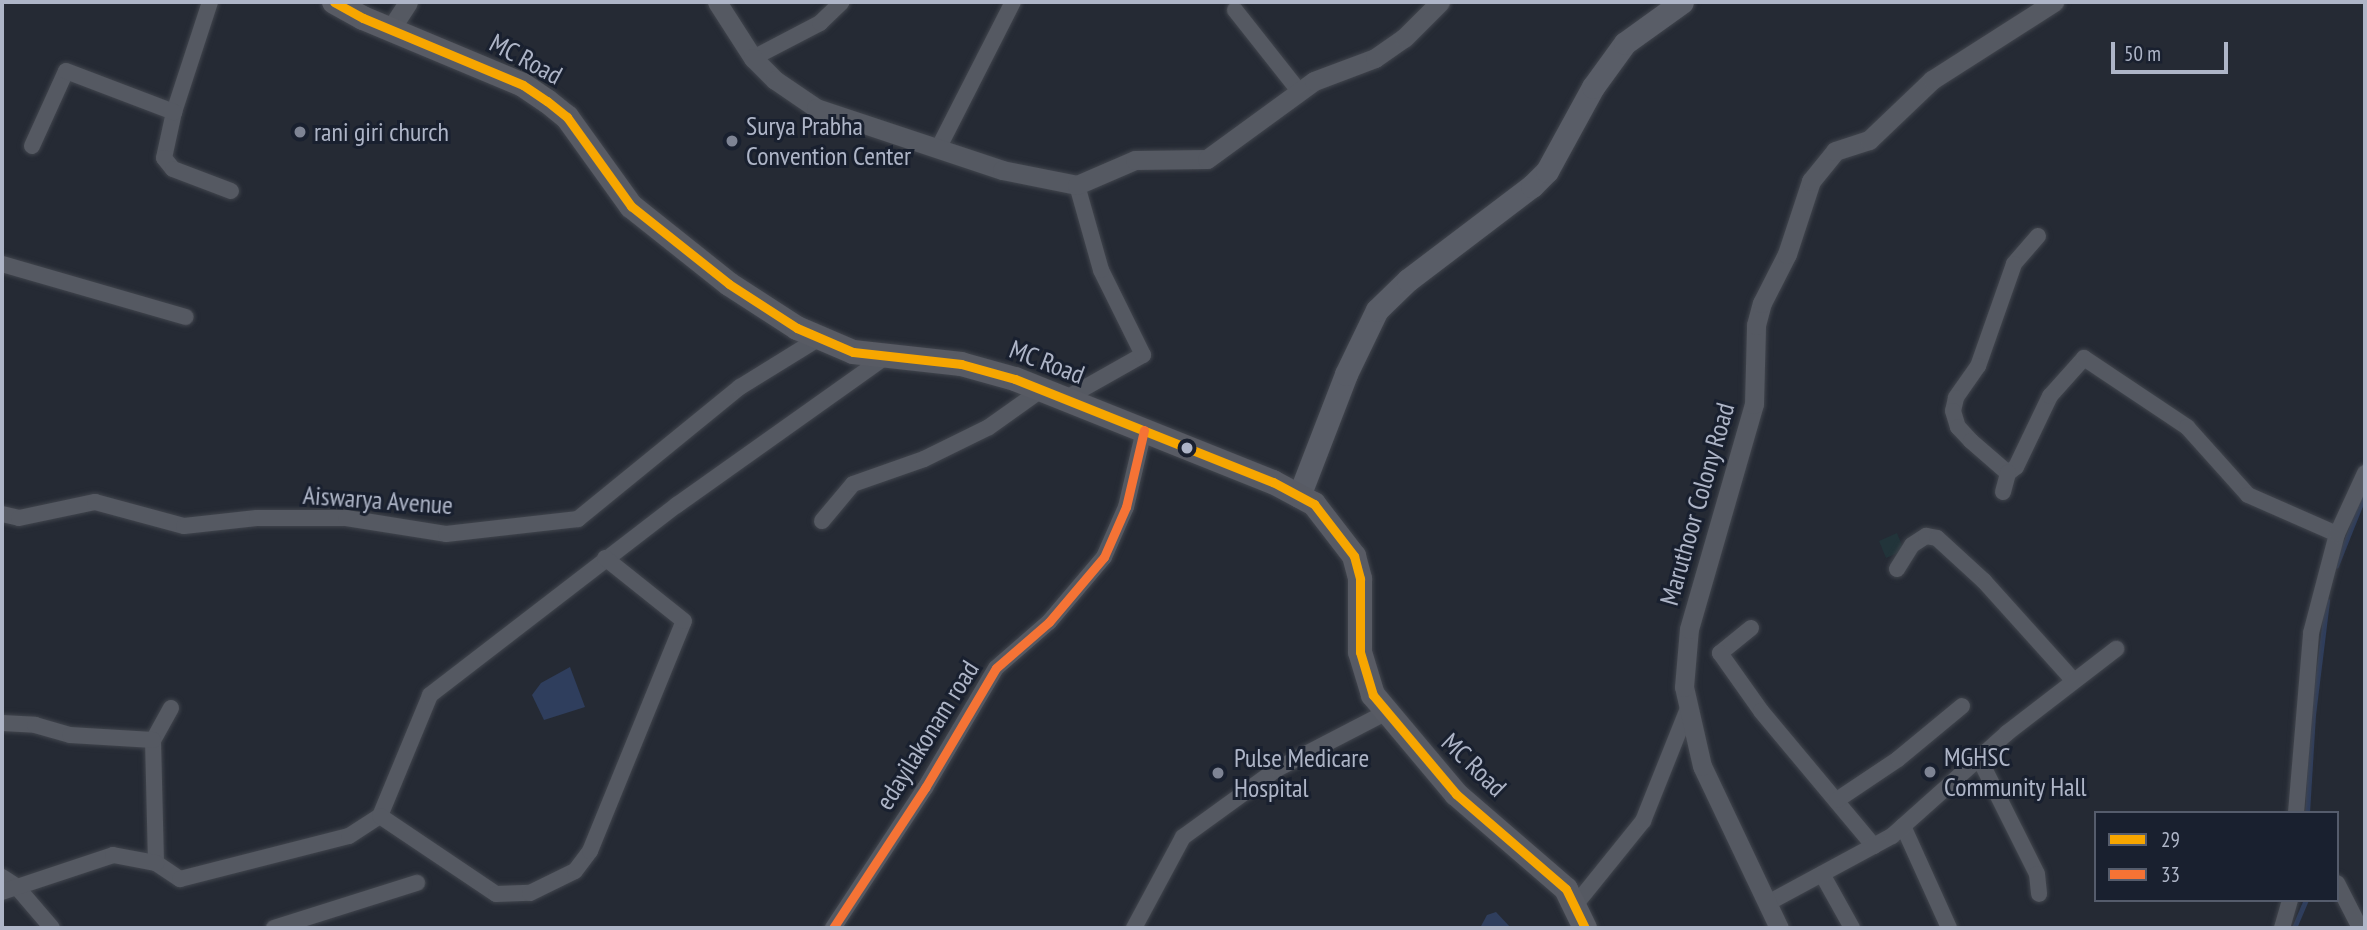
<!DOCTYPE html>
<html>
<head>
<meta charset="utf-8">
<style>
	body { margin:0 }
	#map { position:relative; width:2367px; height:930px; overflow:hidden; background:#252a34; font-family:"PT Sans Narrow",sans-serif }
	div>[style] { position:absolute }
	.green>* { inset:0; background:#22343a }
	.water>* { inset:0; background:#2f3e5d }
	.stream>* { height:4.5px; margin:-2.25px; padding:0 2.25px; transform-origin:2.25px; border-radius:2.25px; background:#2f3e5d }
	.roads { filter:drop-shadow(0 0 2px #41454d) drop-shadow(0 0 2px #41454d) }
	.minor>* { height:16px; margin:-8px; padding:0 8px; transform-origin:8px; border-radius:8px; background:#555962 }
	.tertiary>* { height:19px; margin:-9.5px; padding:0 9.5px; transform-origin:9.5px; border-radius:9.5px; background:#555962 }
	.secondary>* { height:23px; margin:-11.5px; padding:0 11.5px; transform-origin:11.5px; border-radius:11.5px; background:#595d67 }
	.primary>* { height:24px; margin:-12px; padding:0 12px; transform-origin:12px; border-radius:12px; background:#585b64 }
	.bus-1>* { height:9px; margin:-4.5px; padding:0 4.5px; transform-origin:4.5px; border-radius:4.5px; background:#f7a600 }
	.bus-2>* { height:9px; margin:-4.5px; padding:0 4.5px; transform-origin:4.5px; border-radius:4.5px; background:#f57335 }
	.dots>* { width:19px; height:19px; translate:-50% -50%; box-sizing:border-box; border:4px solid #19202f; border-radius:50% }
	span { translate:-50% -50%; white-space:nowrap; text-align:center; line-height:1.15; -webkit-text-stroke:6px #19202f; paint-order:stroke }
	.street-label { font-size:26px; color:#aeb5c7 }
	.poi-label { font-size:26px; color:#aeb5c7 }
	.left { translate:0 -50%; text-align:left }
	.frame { position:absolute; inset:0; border:4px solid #aeb5c7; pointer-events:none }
	.legend { position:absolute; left:2094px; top:811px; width:245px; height:91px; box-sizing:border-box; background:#19202f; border:2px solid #555c6c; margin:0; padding:9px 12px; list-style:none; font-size:21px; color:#aeb5c7 }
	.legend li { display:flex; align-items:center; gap:14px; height:35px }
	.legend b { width:35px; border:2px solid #555c6c }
	.scale { position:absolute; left:2111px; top:42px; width:117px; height:32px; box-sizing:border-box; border:4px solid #aeb5c7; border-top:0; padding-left:9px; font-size:21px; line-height:24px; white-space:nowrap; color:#aeb5c7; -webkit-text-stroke:5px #19202f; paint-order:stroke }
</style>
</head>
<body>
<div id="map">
	<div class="green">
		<div style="clip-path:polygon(1897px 533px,1904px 550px,1886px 558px,1879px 541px)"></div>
	</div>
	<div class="water">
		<div style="clip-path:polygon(570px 667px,585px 707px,544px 720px,532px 695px,541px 683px)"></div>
		<div style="clip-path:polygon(1496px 912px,1511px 928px,1480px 928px,1487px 915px)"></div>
	</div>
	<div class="stream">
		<div style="left:2336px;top:566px;width:79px;rotate:-68.3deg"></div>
		<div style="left:2307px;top:813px;width:98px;rotate:-86.5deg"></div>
		<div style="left:2313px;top:715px;width:115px;rotate:-83deg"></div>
		<div style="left:2294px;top:928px;width:30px;rotate:-67deg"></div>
	</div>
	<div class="roads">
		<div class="minor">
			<div style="left:210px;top:2px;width:116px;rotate:108.1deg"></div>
			<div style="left:174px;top:112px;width:47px;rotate:102.3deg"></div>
			<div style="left:164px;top:158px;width:14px;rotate:51deg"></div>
			<div style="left:173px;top:169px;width:62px;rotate:20.8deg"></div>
			<div style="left:1235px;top:10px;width:103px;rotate:51.7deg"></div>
			<div style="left:753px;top:58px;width:76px;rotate:-27.6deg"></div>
			<div style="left:820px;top:23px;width:30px;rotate:-44deg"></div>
			<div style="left:32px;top:146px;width:82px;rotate:-65.6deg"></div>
			<div style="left:66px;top:71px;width:116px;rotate:20.8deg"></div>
			<div style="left:939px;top:147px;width:163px;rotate:-63deg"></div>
			<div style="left:2038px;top:236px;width:37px;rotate:131deg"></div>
			<div style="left:2014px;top:264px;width:108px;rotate:109.4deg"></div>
			<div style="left:1978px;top:366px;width:39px;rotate:125deg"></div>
			<div style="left:1956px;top:398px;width:13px;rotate:103deg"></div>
			<div style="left:1953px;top:411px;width:17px;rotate:73deg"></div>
			<div style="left:1958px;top:427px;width:19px;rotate:47deg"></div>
			<div style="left:1971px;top:441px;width:49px;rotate:40.9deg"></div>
			<div style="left:2008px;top:473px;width:10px;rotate:-37deg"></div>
			<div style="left:2016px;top:467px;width:79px;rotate:-64.4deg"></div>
			<div style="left:2050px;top:396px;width:51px;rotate:-48.2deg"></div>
			<div style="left:2084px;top:358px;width:124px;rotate:33.8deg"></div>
			<div style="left:2187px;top:427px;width:91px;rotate:48.1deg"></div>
			<div style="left:2248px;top:495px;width:97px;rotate:23.7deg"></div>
			<div style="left:2px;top:264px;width:191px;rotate:16.1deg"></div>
			<div style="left:1063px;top:400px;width:92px;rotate:-29.4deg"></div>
			<div style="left:1143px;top:355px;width:95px;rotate:-116.3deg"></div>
			<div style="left:1101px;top:270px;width:88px;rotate:-105.8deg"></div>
			<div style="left:2003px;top:492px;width:20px;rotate:-75deg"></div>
			<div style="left:2px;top:514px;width:17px;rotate:13deg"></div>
			<div style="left:19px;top:518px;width:78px;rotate:-11.9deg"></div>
			<div style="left:95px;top:502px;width:92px;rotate:15.1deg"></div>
			<div style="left:184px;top:526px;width:73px;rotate:-6.3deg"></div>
			<div style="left:257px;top:518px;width:89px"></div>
			<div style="left:346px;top:518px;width:101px;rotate:9.1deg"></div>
			<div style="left:446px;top:534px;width:133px;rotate:-6.5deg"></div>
			<div style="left:578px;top:519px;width:209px;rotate:-39.2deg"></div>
			<div style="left:740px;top:387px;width:95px;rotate:-31.7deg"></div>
			<div style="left:822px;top:521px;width:48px;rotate:-50deg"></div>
			<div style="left:853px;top:484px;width:75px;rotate:-19.4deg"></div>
			<div style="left:924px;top:459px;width:72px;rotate:-26.2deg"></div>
			<div style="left:989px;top:427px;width:64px;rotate:-35.4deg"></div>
			<div style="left:1897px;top:569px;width:28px;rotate:-58deg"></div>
			<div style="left:1912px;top:545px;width:17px;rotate:-33deg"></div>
			<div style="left:1926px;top:536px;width:11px;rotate:10deg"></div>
			<div style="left:1937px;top:538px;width:64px;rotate:42.5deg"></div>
			<div style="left:1984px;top:581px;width:133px;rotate:48deg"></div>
			<div style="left:1751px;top:628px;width:40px;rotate:141deg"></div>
			<div style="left:1720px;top:653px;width:71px;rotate:54.7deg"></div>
			<div style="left:1761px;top:711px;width:176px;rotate:50.1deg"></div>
			<div style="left:171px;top:708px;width:37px;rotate:119deg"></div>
			<div style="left:153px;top:740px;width:123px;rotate:88.6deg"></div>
			<div style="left:156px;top:863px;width:29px;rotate:34deg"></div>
			<div style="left:180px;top:879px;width:174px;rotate:-14.3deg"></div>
			<div style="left:349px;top:836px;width:37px;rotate:-33deg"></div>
			<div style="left:380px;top:816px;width:131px;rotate:-67.5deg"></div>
			<div style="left:430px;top:695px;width:312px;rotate:-37.6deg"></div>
			<div style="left:677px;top:505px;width:254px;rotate:-35.4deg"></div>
			<div style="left:2px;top:723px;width:33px;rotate:3deg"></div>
			<div style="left:35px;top:725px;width:36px;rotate:16deg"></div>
			<div style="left:70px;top:735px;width:83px;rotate:3.4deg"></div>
			<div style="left:1980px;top:760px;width:127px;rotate:63.4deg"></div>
			<div style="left:2037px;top:874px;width:20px;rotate:84deg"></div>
			<div style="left:1837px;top:800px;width:73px;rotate:-33.9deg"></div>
			<div style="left:1898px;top:759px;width:83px;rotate:-39.6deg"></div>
			<div style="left:2296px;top:813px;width:181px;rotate:-85.2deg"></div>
			<div style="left:2311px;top:633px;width:102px;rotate:-75.3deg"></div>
			<div style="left:2337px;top:534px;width:67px;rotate:-65.3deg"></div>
			<div style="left:380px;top:816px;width:140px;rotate:33.9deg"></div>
			<div style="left:496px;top:894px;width:34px;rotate:-2deg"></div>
			<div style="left:530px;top:893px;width:50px;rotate:-26.1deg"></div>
			<div style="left:575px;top:871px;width:25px;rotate:-53deg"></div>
			<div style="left:590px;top:851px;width:248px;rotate:-67.8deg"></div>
			<div style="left:684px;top:621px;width:101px;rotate:-141.4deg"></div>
			<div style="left:1903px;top:826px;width:112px;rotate:65.7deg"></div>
			<div style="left:1822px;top:874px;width:62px;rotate:60.9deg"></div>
			<div style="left:2px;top:877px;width:17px;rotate:33deg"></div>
			<div style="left:16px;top:886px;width:55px;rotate:49.4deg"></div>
			<div style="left:2337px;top:883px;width:51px;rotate:62.9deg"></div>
			<div style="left:2px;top:892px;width:117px;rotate:-18.4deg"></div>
			<div style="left:113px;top:855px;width:44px;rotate:10.5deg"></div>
			<div style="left:1768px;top:903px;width:141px;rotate:-28.4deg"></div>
			<div style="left:1892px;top:836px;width:154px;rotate:-41.8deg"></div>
			<div style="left:2007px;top:733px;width:138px;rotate:-37.6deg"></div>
			<div style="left:1576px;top:904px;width:107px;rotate:-51.1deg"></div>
			<div style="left:1643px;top:821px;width:118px;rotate:-68.2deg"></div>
			<div style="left:274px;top:928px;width:150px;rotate:-17.5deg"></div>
			<div style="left:833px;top:928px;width:168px;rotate:-56.7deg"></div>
			<div style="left:925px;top:788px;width:139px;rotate:-59.4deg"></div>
			<div style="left:996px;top:668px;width:70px;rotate:-41deg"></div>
			<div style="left:1049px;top:622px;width:85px;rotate:-49.8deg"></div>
			<div style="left:1104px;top:557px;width:55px;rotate:-66.3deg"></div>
			<div style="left:1126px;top:507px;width:79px;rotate:-76.8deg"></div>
			<div style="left:1134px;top:928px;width:103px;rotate:-61.7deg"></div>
			<div style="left:1183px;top:837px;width:116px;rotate:-35.9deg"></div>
			<div style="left:1277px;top:769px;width:122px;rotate:-27.4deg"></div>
			<div style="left:2282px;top:928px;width:29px;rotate:-74deg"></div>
		</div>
		<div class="tertiary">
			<div style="left:717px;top:2px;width:67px;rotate:57.3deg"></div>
			<div style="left:753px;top:58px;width:31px;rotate:45deg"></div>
			<div style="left:775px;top:80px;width:50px;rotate:34.3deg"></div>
			<div style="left:816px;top:108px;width:196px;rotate:18.4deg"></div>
			<div style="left:1002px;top:170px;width:76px;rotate:11.3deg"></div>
			<div style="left:1077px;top:185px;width:63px;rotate:-23.3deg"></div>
			<div style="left:1135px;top:160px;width:72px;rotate:-0.8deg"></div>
			<div style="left:1207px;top:159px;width:132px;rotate:-36.1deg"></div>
			<div style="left:1314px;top:81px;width:65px;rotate:-20.7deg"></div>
			<div style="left:1375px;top:58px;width:35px;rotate:-35deg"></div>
			<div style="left:1404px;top:38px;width:51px;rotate:-45deg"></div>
			<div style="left:390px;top:30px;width:33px;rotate:-57deg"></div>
			<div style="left:1779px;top:928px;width:179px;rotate:-115.4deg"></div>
			<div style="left:1702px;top:766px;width:81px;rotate:-102.8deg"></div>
			<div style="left:1684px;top:687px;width:58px;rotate:-85.1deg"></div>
			<div style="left:1689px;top:629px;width:234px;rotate:-73.9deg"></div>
			<div style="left:1754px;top:404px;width:79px;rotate:-88.5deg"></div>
			<div style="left:1756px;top:325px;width:23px;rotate:-75deg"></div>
			<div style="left:1762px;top:303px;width:55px;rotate:-63deg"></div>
			<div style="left:1787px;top:254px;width:77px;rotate:-71.8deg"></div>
			<div style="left:1811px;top:181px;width:38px;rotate:-51deg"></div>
			<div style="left:1835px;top:151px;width:36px;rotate:-18deg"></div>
			<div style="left:1869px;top:140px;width:87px;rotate:-43.6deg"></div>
			<div style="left:1932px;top:80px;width:145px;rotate:-32.6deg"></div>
		</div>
		<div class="secondary">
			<div style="left:1299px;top:496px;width:131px;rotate:-68.9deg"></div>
			<div style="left:1346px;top:374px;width:71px;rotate:-64.2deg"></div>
			<div style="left:1377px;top:310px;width:43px;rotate:-44.1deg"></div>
			<div style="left:1408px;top:280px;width:156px;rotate:-37.2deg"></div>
			<div style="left:1532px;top:186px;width:21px;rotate:-45deg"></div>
			<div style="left:1547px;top:171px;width:96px;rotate:-61.3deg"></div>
			<div style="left:1593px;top:87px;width:54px;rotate:-54deg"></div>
			<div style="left:1625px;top:43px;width:70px;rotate:-35.7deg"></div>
		</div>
		<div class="primary">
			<div style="left:334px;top:2px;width:33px;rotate:29deg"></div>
			<div style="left:363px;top:18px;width:173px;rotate:22.7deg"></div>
			<div style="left:523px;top:85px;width:29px;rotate:34deg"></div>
			<div style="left:547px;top:101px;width:26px;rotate:39deg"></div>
			<div style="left:567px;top:117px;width:110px;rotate:54.3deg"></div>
			<div style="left:631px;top:206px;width:125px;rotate:38.5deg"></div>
			<div style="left:729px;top:284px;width:81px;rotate:32.9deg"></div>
			<div style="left:797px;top:328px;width:61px;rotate:23.2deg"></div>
			<div style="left:853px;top:352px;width:109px;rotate:6.3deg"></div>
			<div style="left:961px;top:364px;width:56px;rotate:15.5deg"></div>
			<div style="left:1015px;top:379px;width:278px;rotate:21.8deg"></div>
			<div style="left:1273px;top:482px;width:47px;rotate:28.2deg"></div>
			<div style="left:1314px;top:504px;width:66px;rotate:52.4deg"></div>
			<div style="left:1354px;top:556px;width:24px;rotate:75deg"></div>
			<div style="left:1360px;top:579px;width:73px;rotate:90deg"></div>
			<div style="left:1360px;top:652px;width:45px;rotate:73.2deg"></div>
			<div style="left:1373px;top:695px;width:129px;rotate:50deg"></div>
			<div style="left:1456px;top:794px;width:145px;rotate:40.8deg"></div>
			<div style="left:1566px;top:889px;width:43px;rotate:64deg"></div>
		</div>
	</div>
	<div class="bus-1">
		<div style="left:334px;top:2px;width:33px;rotate:29deg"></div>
		<div style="left:363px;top:18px;width:173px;rotate:22.7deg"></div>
		<div style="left:523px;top:85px;width:29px;rotate:34deg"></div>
		<div style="left:547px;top:101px;width:26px;rotate:39deg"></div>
		<div style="left:567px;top:117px;width:110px;rotate:54.3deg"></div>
		<div style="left:631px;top:206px;width:125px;rotate:38.5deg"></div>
		<div style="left:729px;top:284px;width:81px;rotate:32.9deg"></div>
		<div style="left:797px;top:328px;width:61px;rotate:23.2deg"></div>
		<div style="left:853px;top:352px;width:109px;rotate:6.3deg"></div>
		<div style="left:961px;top:364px;width:56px;rotate:15.5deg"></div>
		<div style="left:1015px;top:379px;width:278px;rotate:21.8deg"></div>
		<div style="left:1273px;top:482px;width:47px;rotate:28.2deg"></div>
		<div style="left:1314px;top:504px;width:66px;rotate:52.4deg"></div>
		<div style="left:1354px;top:556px;width:24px;rotate:75deg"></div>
		<div style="left:1360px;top:579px;width:73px;rotate:90deg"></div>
		<div style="left:1360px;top:652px;width:45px;rotate:73.2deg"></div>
		<div style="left:1373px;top:695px;width:129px;rotate:50deg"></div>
		<div style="left:1456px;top:794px;width:145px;rotate:40.8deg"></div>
		<div style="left:1566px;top:889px;width:43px;rotate:64deg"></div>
	</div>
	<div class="bus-2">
		<div style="left:833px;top:928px;width:168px;rotate:-56.7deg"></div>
		<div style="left:925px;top:788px;width:139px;rotate:-59.4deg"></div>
		<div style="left:996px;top:668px;width:70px;rotate:-41deg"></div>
		<div style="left:1049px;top:622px;width:85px;rotate:-49.8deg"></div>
		<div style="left:1104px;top:557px;width:55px;rotate:-66.3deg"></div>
		<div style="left:1126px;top:507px;width:79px;rotate:-76.8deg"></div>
	</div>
	<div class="dots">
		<div style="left:300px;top:132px;background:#7e8494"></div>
		<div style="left:732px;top:141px;background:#7e8494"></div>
		<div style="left:1187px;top:448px;background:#aeb5c7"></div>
		<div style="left:1930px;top:772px;background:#7e8494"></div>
		<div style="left:1218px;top:773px;background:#7e8494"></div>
	</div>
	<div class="street-label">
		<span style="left:526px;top:59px;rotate:28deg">MC Road</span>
		<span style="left:1047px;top:362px;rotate:21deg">MC Road</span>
		<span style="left:378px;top:500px;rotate:4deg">Aiswarya Avenue</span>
		<span style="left:1697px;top:504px;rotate:-74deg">Maruthoor Colony Road</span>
		<span style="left:927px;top:735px;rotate:-58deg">edayilakonam road</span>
		<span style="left:1474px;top:765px;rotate:44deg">MC Road</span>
	</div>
	<div class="poi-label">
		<span class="left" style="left:746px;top:141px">Surya Prabha<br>Convention Center</span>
		<span class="left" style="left:314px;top:132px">rani giri church</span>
		<span class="left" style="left:1944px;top:772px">MGHSC<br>Community Hall</span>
		<span class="left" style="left:1234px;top:773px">Pulse Medicare<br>Hospital</span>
	</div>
	<div class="frame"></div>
	<ul class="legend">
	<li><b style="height:9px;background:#f7a600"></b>29</li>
	<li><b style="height:9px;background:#f57335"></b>33</li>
	</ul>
	<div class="scale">50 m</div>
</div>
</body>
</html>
